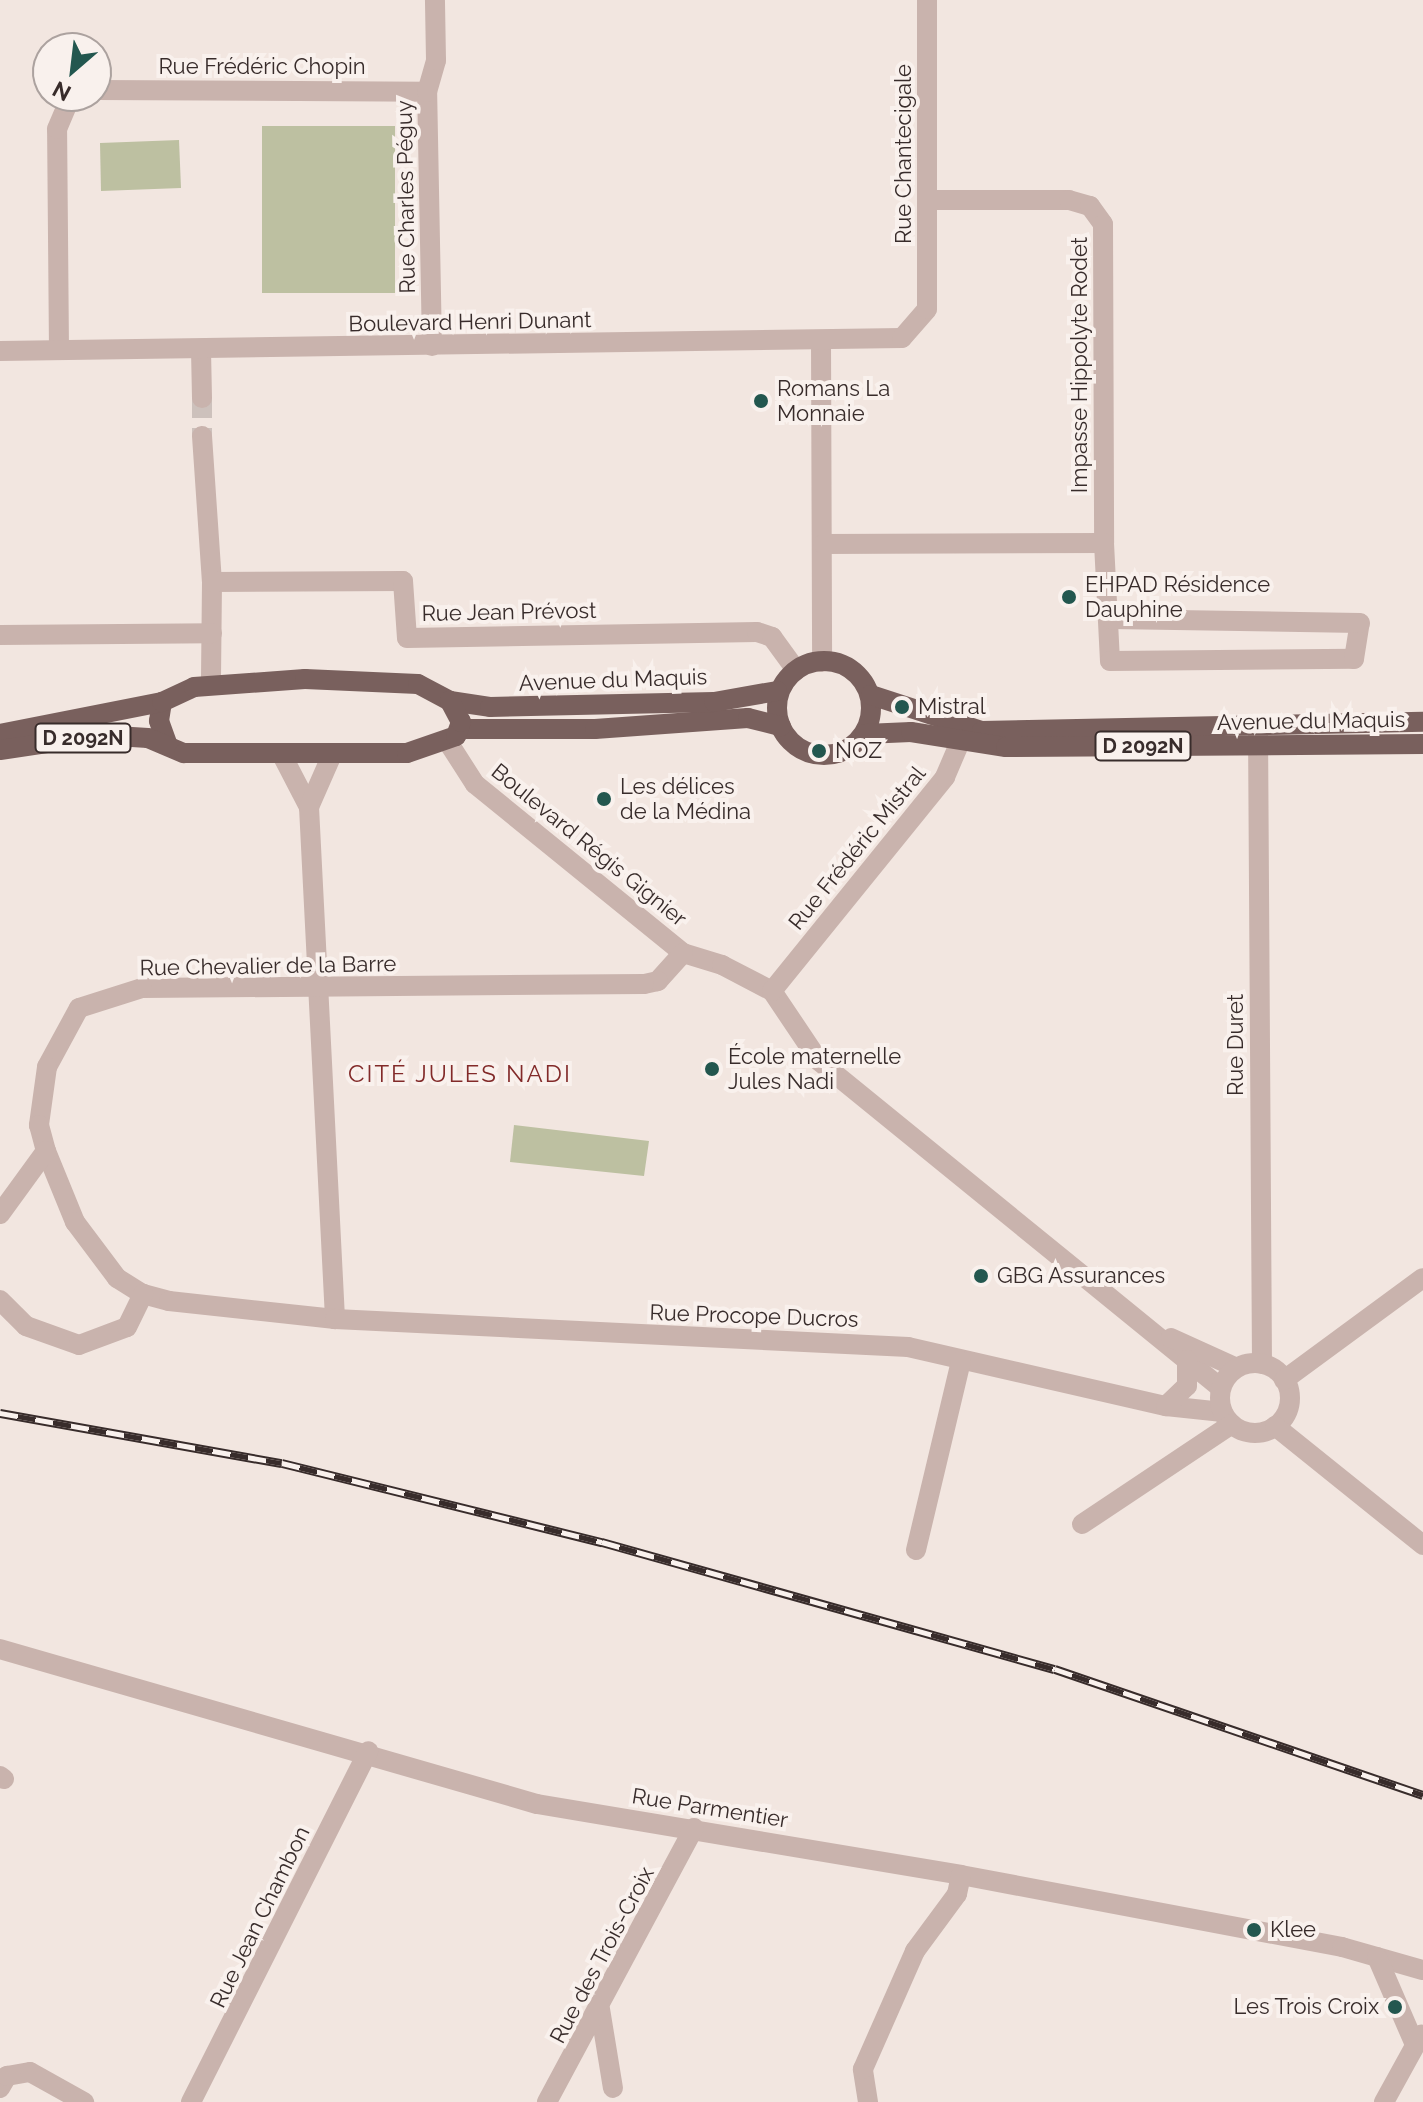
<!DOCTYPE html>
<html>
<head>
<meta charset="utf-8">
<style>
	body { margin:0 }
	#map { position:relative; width:1423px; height:2102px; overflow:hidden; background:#f2e6e0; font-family:Raleway,sans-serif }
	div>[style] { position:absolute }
	.green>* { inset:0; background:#bdc0a1 }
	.street-tunnel>* { height:20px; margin-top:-10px; transform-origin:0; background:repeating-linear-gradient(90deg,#cdc1bc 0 20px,transparent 0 30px) }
	.street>* { height:20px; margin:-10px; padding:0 10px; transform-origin:10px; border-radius:10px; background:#c9b3ad }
	.street>.ring { margin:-10px; padding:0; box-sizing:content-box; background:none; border:20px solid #c9b3ad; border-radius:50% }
	.primary>* { height:20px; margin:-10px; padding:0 10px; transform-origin:10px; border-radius:10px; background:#79605d }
	.primary>.ring { margin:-10px; padding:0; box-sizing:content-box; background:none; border:20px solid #79605d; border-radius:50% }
	.rail>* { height:9px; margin-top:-4.5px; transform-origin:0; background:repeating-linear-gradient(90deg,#f9f1ed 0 18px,#382c2b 0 36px); box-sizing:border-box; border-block:2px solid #382c2b }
	.dots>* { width:22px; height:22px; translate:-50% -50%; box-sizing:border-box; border:4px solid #f9f1ed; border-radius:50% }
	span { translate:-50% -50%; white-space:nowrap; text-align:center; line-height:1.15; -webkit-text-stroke:8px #f9f1ed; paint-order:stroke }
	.shield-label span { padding:2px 6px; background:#f9f1ed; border:2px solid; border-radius:6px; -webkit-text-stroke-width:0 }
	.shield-label { font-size:20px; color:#382c2b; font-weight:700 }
	.street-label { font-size:22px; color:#382c2b }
	.poi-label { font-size:22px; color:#382c2b }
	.left { translate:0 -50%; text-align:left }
	.right { translate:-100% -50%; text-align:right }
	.neighbourhood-label { font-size:24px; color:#822a29; letter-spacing:2px }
	.north { position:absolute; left:32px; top:32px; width:80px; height:80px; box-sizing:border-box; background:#f9f1ed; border:2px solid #aca29f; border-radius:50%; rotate:208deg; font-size:22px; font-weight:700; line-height:32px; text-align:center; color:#382c2b }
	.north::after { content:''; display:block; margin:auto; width:28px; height:36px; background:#23574f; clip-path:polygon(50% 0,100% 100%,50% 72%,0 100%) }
</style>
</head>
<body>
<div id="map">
	<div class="green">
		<div style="clip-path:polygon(262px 126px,395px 126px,395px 293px,262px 293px)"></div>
		<div style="clip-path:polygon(179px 140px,181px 188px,101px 191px,100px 143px)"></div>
		<div style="clip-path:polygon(514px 1125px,649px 1141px,644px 1176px,510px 1162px)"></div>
	</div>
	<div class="street-tunnel">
		<div style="left:202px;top:398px;width:38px;rotate:90deg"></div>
	</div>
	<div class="street">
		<div style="left:96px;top:90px;width:331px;rotate:0.3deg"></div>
		<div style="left:931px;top:200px;width:138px"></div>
		<div style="left:1069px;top:200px;width:22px;rotate:16deg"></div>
		<div style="left:1090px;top:206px;width:22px;rotate:54deg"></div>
		<div style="left:1103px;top:224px;width:319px;rotate:89.8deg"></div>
		<div style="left:1104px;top:543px;width:118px;rotate:87.1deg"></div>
		<div style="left:1110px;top:661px;width:244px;rotate:-0.5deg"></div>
		<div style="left:1354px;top:659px;width:36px;rotate:-81deg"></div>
		<div style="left:1360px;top:623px;width:250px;rotate:-179.1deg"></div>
		<div style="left:821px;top:341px;width:321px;rotate:89.8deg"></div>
		<div style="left:432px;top:346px;width:254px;rotate:-91.1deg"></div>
		<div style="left:427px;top:92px;width:33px;rotate:-74deg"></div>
		<div style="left:436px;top:60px;width:60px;rotate:-91deg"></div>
		<div style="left:59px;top:350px;width:221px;rotate:-90.5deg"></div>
		<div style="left:57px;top:129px;width:36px;rotate:-67deg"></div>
		<div style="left:201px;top:350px;width:48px;rotate:88.8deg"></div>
		<div style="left:0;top:351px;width:902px;rotate:-0.83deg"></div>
		<div style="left:902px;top:338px;width:38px;rotate:-49deg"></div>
		<div style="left:927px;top:309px;width:309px;rotate:-90deg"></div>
		<div style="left:202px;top:436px;width:146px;rotate:86.1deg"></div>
		<div style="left:212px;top:582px;width:103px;rotate:90.6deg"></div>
		<div style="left:823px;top:544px;width:281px;rotate:-0.2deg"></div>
		<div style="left:212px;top:582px;width:191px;rotate:-0.3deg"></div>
		<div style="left:403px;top:581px;width:57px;rotate:86deg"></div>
		<div style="left:407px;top:638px;width:350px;rotate:-1deg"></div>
		<div style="left:757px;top:632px;width:16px;rotate:18deg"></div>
		<div style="left:772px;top:637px;width:41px;rotate:54deg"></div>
		<div style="left:0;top:635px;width:212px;rotate:-0.5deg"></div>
		<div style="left:1258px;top:728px;width:636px;rotate:89.64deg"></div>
		<div style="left:448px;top:742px;width:50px;rotate:57.3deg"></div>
		<div style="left:475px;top:784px;width:268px;rotate:39.1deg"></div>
		<div style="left:683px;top:953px;width:41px;rotate:17.1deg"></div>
		<div style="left:722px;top:965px;width:56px;rotate:27.5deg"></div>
		<div style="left:772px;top:991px;width:84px;rotate:56.1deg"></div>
		<div style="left:819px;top:1061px;width:518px;rotate:39.13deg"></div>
		<div style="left:282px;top:755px;width:59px;rotate:62.6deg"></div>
		<div style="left:309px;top:807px;width:513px;rotate:87.09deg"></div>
		<div style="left:309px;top:807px;width:55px;rotate:-66.3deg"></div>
		<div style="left:683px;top:953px;width:38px;rotate:132deg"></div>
		<div style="left:658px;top:981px;width:14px;rotate:168deg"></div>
		<div style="left:644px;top:984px;width:502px;rotate:179.54deg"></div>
		<div style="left:142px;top:988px;width:66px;rotate:162.4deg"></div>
		<div style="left:79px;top:1008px;width:67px;rotate:118.5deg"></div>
		<div style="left:47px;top:1067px;width:59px;rotate:97.9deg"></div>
		<div style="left:39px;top:1125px;width:27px;rotate:75deg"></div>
		<div style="left:46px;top:1151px;width:77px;rotate:67.8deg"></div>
		<div style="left:75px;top:1222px;width:70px;rotate:53.1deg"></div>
		<div style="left:117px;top:1278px;width:31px;rotate:32deg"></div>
		<div style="left:143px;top:1294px;width:27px;rotate:15deg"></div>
		<div style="left:169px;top:1301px;width:167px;rotate:6.2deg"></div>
		<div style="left:335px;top:1319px;width:574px;rotate:2.8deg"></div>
		<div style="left:908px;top:1347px;width:265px;rotate:12.9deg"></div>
		<div style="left:1166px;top:1406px;width:57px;rotate:6deg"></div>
		<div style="left:772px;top:991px;width:275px;rotate:-51deg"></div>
		<div style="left:945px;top:777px;width:53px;rotate:-66.8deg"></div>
		<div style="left:0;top:1214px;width:78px;rotate:-53.9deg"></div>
		<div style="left:0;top:1300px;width:37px;rotate:45deg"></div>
		<div style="left:26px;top:1326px;width:56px;rotate:19.7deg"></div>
		<div style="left:79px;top:1345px;width:51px;rotate:-20.6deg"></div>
		<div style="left:127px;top:1327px;width:37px;rotate:-64deg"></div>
		<div style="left:1171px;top:1338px;width:72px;rotate:24.4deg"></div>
		<div class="ring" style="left:1220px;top:1363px;width:50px;height:50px"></div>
		<div style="left:1284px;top:1380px;width:172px;rotate:-36.3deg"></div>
		<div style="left:1166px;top:1406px;width:29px;rotate:-44deg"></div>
		<div style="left:1187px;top:1386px;width:26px;rotate:-90deg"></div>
		<div style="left:1275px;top:1426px;width:190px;rotate:38.8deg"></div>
		<div style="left:1082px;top:1524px;width:180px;rotate:-33.7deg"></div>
		<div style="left:916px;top:1550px;width:194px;rotate:-76.6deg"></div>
		<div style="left:0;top:1649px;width:559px;rotate:16.1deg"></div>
		<div style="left:537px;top:1804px;width:430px;rotate:9.5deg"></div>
		<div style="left:961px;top:1875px;width:388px;rotate:10.7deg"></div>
		<div style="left:1342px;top:1947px;width:84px;rotate:15.9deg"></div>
		<div style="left:0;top:1776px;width:5px;rotate:37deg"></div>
		<div style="left:1377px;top:1957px;width:96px;rotate:66.6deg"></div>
		<div style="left:600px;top:2009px;width:80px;rotate:80.7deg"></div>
		<div style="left:0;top:2088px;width:14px;rotate:-60deg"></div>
		<div style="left:7px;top:2076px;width:23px;rotate:-10deg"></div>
		<div style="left:30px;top:2072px;width:62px;rotate:29.1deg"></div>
		<div style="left:191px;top:2102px;width:393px;rotate:-63.2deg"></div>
		<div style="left:547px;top:2102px;width:311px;rotate:-61.8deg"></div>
		<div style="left:868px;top:2102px;width:33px;rotate:-99deg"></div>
		<div style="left:863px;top:2069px;width:129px;rotate:-66.2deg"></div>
		<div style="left:915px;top:1951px;width:71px;rotate:-53.6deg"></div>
		<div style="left:957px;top:1894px;width:19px;rotate:-78deg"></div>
		<div style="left:1384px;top:2102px;width:77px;rotate:-61.1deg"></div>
	</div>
	<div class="primary">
		<div class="ring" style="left:777px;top:661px;width:74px;height:74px"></div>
		<div style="left:871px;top:695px;width:117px;rotate:18deg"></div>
		<div style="left:982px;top:731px;width:441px;rotate:-1.2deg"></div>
		<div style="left:162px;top:702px;width:19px;rotate:99deg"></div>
		<div style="left:159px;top:721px;width:23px;rotate:70deg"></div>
		<div style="left:460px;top:729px;width:135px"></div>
		<div style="left:595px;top:729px;width:153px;rotate:-4.1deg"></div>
		<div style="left:748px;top:718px;width:34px;rotate:14deg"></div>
		<div style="left:0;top:734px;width:165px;rotate:-11.2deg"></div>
		<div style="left:162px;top:702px;width:35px;rotate:-25deg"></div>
		<div style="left:194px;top:687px;width:111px;rotate:-4.1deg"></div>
		<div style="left:305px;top:679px;width:113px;rotate:2.5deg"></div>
		<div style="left:418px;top:684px;width:36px;rotate:28deg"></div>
		<div style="left:450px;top:701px;width:40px;rotate:8.5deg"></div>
		<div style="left:490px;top:707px;width:224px;rotate:-1.3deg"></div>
		<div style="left:714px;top:702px;width:64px;rotate:-9.9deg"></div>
		<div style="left:865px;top:734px;width:46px;rotate:-2.5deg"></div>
		<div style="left:911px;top:732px;width:96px;rotate:9deg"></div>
		<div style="left:1006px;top:747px;width:417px;rotate:-0.4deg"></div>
		<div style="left:0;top:750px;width:101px;rotate:-8.5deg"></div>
		<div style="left:100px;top:735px;width:48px;rotate:3.6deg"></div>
		<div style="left:148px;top:738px;width:39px;rotate:23deg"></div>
		<div style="left:184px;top:753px;width:223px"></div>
		<div style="left:407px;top:753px;width:52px;rotate:-19.1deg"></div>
		<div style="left:456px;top:736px;width:15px;rotate:-70deg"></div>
		<div style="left:461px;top:722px;width:24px;rotate:-118deg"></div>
	</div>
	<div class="rail">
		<div style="left:0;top:1413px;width:286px;rotate:10.1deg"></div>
		<div style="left:282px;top:1463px;width:330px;rotate:13.9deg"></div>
		<div style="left:602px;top:1542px;width:470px;rotate:15.7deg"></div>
		<div style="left:1055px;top:1669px;width:389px;rotate:18.9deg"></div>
	</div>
	<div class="dots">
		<div style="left:761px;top:401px;background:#23574f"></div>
		<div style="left:1069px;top:597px;background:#23574f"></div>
		<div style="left:902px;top:707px;background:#23574f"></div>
		<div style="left:819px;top:751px;background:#23574f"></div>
		<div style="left:604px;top:799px;background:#23574f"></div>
		<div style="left:712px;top:1069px;background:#23574f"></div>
		<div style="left:981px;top:1276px;background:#23574f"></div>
		<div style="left:1254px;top:1930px;background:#23574f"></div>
		<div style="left:1395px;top:2007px;background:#23574f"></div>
	</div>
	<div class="shield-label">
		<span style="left:83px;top:738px">D 2092N</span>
		<span style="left:1143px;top:746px">D 2092N</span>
	</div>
	<div class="street-label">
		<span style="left:262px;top:67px">Rue Frédéric Chopin</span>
		<span style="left:904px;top:154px;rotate:-90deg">Rue Chantecigale</span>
		<span style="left:406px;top:197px;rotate:-91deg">Rue Charles Péguy</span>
		<span style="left:470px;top:322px;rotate:-1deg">Boulevard Henri Dunant</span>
		<span style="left:1080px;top:365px;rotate:-90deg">Impasse Hippolyte Rodet</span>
		<span style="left:509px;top:612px;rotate:-1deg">Rue Jean Prévost</span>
		<span style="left:613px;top:680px;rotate:-2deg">Avenue du Maquis</span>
		<span style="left:1311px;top:721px;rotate:-1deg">Avenue du Maquis</span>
		<span style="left:589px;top:845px;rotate:39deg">Boulevard Régis Gignier</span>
		<span style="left:857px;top:848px;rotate:-51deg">Rue Frédéric Mistral</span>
		<span style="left:268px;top:966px;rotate:-1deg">Rue Chevalier de la Barre</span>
		<span style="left:1236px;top:1045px;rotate:-90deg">Rue Duret</span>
		<span style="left:754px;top:1316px;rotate:2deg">Rue Procope Ducros</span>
		<span style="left:710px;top:1808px;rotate:9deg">Rue Parmentier</span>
		<span style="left:260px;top:1917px;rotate:-64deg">Rue Jean Chambon</span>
		<span style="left:602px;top:1955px;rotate:-62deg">Rue des Trois-Croix</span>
	</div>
	<div class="poi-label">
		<span class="left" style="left:777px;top:401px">Romans La<br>Monnaie</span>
		<span class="left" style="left:1085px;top:597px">EHPAD Résidence<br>Dauphine</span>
		<span class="left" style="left:918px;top:707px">Mistral</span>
		<span class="left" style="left:835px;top:751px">NOZ</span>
		<span class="left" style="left:620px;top:799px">Les délices<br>de la Médina</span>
		<span class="left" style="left:728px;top:1069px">École maternelle<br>Jules Nadi</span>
		<span class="left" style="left:997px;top:1276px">GBG Assurances</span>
		<span class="left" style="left:1270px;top:1930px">Klee</span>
		<span class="right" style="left:1379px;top:2007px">Les Trois Croix</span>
	</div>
	<div class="neighbourhood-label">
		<span style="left:460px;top:1074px">CITÉ JULES NADI</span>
	</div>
	<div class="north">N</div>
</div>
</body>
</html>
